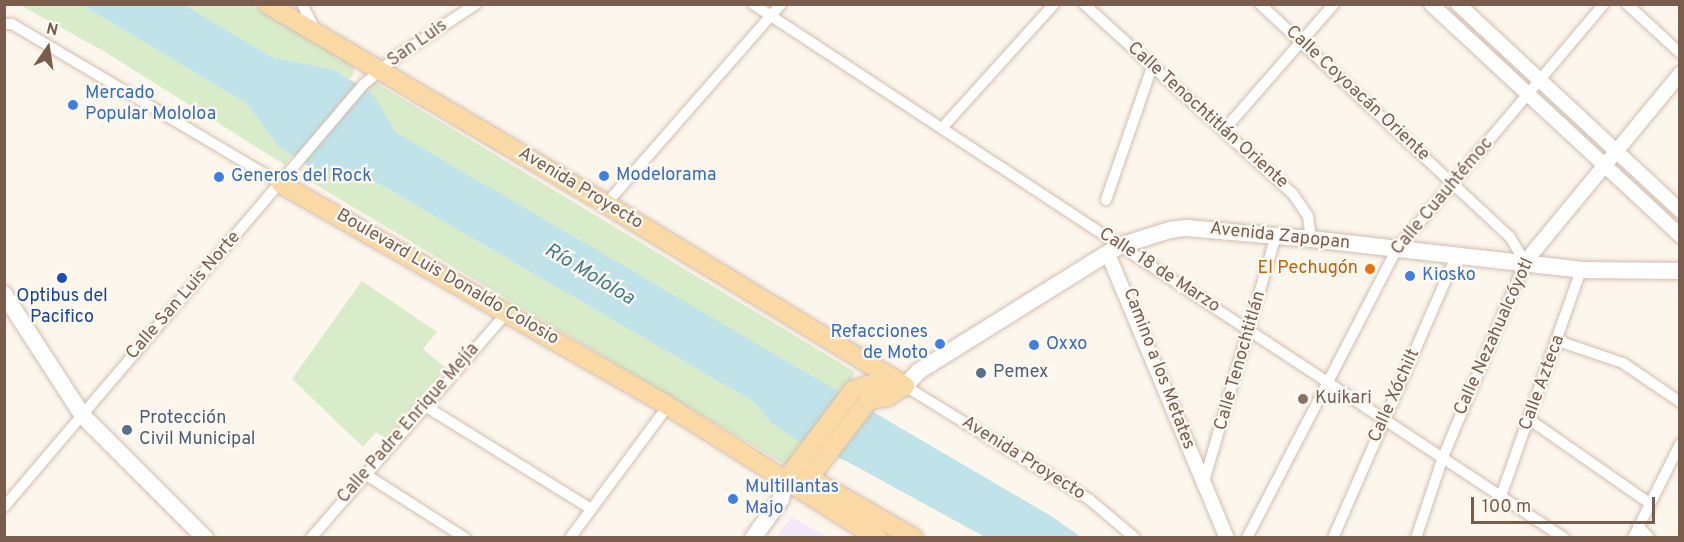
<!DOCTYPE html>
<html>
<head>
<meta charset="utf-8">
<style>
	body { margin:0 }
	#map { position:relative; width:1684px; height:542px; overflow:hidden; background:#fdf6ec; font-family:Overpass,sans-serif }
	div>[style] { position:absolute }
	.education>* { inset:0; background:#f3e8fa }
	.green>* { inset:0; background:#d8ecc9 }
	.water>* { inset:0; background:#bfe3e8 }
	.roads { filter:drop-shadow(0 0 2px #d1beb0) drop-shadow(0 0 2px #d1beb0) }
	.minor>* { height:10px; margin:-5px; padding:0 5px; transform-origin:5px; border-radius:5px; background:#fff }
	.tertiary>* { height:14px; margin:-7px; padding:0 7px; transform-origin:7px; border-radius:7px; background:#fff }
	.secondary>* { height:16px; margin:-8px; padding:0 8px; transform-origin:8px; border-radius:8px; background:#fff }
	.primary>* { height:18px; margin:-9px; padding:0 9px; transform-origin:9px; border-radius:9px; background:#fbd9a5 }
	.dots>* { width:16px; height:16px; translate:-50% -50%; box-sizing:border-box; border:3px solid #fffaf3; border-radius:50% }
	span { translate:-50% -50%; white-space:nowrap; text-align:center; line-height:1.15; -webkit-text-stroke:4.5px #fffaf3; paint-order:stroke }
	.street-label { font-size:18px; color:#7a5c4d }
	.shop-label { font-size:18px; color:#366cbe }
	.left { translate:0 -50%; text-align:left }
	.right { translate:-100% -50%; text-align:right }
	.food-label { font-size:18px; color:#c56008 }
	.transit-label { font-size:18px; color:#164399 }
	.service-label { font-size:18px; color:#4e5e75 }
	.education-label { font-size:18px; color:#785e54 }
	.water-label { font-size:20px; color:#437c86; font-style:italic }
	.frame { position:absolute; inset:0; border:6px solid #7a5c4d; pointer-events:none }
	.north { position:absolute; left:18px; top:18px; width:60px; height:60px; -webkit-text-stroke:4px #fffaf3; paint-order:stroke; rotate:13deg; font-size:16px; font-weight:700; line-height:24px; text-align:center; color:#7a5c4d }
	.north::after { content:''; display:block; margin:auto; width:21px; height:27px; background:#7a5c4d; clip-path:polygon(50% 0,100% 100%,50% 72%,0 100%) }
	.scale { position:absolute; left:1471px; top:497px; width:184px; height:27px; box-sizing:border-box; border:3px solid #7a5c4d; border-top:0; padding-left:8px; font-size:18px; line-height:21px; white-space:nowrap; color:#7a5c4d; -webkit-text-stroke:4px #fffaf3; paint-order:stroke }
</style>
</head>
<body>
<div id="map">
	<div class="education">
		<div style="clip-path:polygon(792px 517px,827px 537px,776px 537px)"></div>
	</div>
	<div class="green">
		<div style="clip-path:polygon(20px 5px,82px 5px,247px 104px,278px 146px,292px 156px,285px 165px,105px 52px)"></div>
		<div style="clip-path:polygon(184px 5px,251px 5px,355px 65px,353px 75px,350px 79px,333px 69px,274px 58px)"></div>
		<div style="clip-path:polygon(373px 81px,855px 372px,844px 396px,397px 133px,373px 94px,363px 88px)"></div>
		<div style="clip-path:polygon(308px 166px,374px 181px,754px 402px,772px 424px,805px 444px,789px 467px,301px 176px)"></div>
		<div style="clip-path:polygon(362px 281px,437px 332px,423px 349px,446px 368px,387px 440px,376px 432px,363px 447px,292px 379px)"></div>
	</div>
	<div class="water">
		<div style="clip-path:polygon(82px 5px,184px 5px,274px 58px,333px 69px,373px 94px,397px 133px,1051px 516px,1081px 537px,985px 537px,846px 461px,797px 440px,772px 424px,754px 402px,374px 181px,308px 166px,278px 146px,247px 104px)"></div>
	</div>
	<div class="roads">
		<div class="minor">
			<div style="left:302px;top:4px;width:30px;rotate:63deg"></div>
			<div style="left:753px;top:4px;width:971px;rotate:33.36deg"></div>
			<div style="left:1084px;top:4px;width:282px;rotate:42.3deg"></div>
			<div style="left:1293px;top:194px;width:27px;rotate:56deg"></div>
			<div style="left:1308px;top:216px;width:23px;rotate:83deg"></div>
			<div style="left:1260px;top:4px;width:342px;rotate:43deg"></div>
			<div style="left:1510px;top:237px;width:29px;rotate:59deg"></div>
			<div style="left:1525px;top:262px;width:212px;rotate:112.8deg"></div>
			<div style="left:1443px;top:457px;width:85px;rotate:108.4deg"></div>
			<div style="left:1627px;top:4px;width:72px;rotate:42.8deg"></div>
			<div style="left:4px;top:24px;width:8px"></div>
			<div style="left:12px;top:24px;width:313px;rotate:30.7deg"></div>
			<div style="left:942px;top:128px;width:167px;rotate:-47.9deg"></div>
			<div style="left:1224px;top:130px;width:167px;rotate:-48.9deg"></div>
			<div style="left:1106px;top:200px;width:141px;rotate:-70.9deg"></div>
			<div style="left:606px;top:204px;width:266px;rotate:-48.8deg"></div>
			<div style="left:1558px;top:341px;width:69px;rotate:18.7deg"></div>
			<div style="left:1623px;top:363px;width:69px;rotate:34.4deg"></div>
			<div style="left:905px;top:386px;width:217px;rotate:31.6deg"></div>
			<div style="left:1090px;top:500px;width:59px;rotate:40.2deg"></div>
			<div style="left:425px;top:406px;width:195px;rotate:31.8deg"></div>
			<div style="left:1530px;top:420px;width:145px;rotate:34.9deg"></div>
			<div style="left:365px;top:474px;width:119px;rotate:32.6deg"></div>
			<div style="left:1203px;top:485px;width:259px;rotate:-73.7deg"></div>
			<div style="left:1501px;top:496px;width:240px;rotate:-70.5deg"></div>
			<div style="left:4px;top:507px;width:554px;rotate:-49.61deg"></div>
			<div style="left:363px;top:85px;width:43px;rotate:-40.3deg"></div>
			<div style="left:396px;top:57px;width:96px;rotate:-33.5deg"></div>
			<div style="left:1638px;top:526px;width:16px;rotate:47deg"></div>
			<div style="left:311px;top:538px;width:301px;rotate:-49deg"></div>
			<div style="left:570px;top:538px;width:164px;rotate:-53.4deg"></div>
			<div style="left:1247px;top:538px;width:324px;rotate:-62.6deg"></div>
			<div style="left:1396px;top:250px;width:322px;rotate:-49.8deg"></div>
			<div style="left:1333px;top:538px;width:310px;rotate:-66.4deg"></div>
			<div style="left:1633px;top:538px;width:105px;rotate:-63.4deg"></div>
		</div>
		<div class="tertiary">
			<div style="left:1431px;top:4px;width:340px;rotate:42.9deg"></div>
			<div style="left:1458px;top:4px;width:303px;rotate:42.9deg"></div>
			<div style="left:1108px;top:254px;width:308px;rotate:67.3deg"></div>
			<div style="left:1525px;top:262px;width:244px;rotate:-50.5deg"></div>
		</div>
		<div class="secondary">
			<div style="left:4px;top:294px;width:145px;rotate:57.1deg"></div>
			<div style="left:83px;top:416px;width:173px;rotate:45deg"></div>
			<div style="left:905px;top:386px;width:21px;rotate:-47deg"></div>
			<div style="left:919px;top:371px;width:236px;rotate:-32deg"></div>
			<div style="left:1119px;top:246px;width:53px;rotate:-17.4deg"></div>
			<div style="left:1170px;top:230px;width:17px;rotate:-7deg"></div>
			<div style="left:1187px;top:228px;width:124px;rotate:5.1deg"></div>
			<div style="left:1311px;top:239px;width:272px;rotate:6.5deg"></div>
			<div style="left:1581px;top:270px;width:99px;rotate:0.6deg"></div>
			<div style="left:753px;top:538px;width:48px;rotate:-54.3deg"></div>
			<div style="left:781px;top:499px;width:17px;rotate:-80deg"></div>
		</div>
		<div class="primary">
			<div style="left:267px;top:4px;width:394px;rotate:30.5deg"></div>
			<div style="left:606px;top:204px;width:350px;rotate:31.3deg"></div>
			<div style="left:905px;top:386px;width:21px;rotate:149deg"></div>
			<div style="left:887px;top:397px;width:18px;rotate:171deg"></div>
			<div style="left:869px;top:400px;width:113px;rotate:127.5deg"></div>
			<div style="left:281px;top:184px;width:446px;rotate:29.8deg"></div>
			<div style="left:668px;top:406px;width:248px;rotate:32.2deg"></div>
			<div style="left:801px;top:473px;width:130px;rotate:29.9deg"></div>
			<div style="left:784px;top:482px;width:115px;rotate:-53.1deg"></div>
			<div style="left:853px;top:390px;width:41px;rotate:-18.4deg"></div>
		</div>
	</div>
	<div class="dots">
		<div style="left:73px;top:105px;background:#3f7fe0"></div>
		<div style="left:604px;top:176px;background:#3f7fe0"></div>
		<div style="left:219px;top:177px;background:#3f7fe0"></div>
		<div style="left:1370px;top:269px;background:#e8710a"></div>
		<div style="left:1410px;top:276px;background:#3f7fe0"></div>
		<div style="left:62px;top:278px;background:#1a4fb4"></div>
		<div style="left:940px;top:344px;background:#3f7fe0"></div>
		<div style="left:1034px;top:345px;background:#3f7fe0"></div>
		<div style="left:981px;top:373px;background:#5c6f8a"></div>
		<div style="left:1303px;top:399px;background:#8d6e63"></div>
		<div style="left:127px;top:430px;background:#5c6f8a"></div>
		<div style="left:733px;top:499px;background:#3f7fe0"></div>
	</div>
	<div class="street-label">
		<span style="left:418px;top:44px;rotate:-35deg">San Luis</span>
		<span style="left:1357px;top:94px;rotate:43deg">Calle Coyoacán Oriente</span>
		<span style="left:1207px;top:116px;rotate:42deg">Calle Tenochtitlán Oriente</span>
		<span style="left:580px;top:189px;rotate:31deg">Avenida Proyecto</span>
		<span style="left:1443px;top:197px;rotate:-50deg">Calle Cuauhtémoc</span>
		<span style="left:1280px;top:237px;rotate:6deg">Avenida Zapopan</span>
		<span style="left:1159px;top:271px;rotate:33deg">Calle 18 de Marzo</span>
		<span style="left:447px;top:278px;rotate:30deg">Boulevard Luis Donaldo Colosio</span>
		<span style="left:184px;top:296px;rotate:-49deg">Calle San Luis Norte</span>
		<span style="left:1495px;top:337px;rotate:-66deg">Calle Nezahualcóyotl</span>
		<span style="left:1241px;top:361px;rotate:-74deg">Calle Tenochtitlán</span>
		<span style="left:1158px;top:369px;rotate:69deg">Camino a los Metates</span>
		<span style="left:1543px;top:383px;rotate:-70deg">Calle Azteca</span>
		<span style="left:1395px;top:396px;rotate:-66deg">Calle Xóchilt</span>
		<span style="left:409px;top:424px;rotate:-49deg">Calle Padre Enrique Mejía</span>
		<span style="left:1023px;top:459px;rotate:32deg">Avenida Proyecto</span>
	</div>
	<div class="shop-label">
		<span class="left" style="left:85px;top:105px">Mercado<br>Popular Mololoa</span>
		<span class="left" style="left:616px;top:176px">Modelorama</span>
		<span class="left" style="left:231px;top:177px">Generos del Rock</span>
		<span class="left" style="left:1422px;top:276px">Kiosko</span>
		<span class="right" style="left:928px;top:344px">Refacciones<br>de Moto</span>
		<span class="left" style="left:1046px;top:345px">Oxxo</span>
		<span class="left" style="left:745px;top:499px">Multillantas<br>Majo</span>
	</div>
	<div class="food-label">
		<span class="right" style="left:1358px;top:269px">El Pechugón</span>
	</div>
	<div class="transit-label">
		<span style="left:62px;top:308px">Optibus del<br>Pacifico</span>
	</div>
	<div class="service-label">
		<span class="left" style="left:993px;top:373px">Pemex</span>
		<span class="left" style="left:139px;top:430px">Protección<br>Civil Municipal</span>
	</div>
	<div class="education-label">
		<span class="left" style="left:1315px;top:399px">Kuikari</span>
	</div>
	<div class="water-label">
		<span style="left:589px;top:275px;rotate:31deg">Río Mololoa</span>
	</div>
	<div class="frame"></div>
	<div class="north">N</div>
	<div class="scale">100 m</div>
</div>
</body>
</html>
